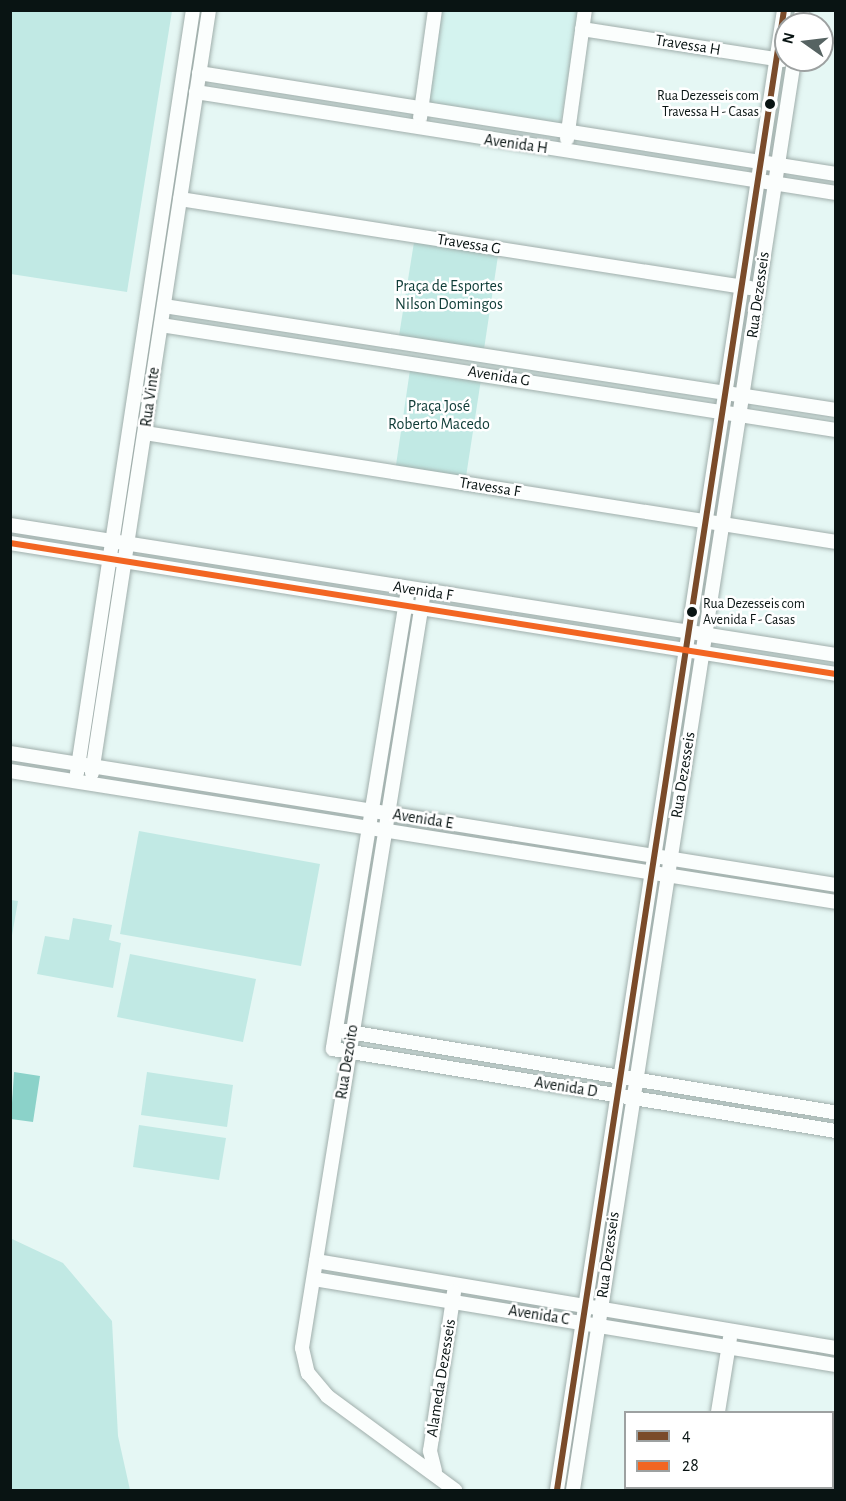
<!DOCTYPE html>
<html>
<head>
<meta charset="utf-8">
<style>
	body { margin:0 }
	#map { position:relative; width:846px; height:1501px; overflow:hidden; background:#e5f7f4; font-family:"Alegreya Sans",sans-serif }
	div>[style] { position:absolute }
	.built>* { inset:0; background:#d4f3ef }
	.green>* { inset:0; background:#c1e9e4 }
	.water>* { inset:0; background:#8bd2c9 }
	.roads { filter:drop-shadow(0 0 2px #a0aeab) drop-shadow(0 0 2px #a0aeab) }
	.street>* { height:14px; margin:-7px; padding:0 7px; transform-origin:7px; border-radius:7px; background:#fbfefd }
	.bus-1>* { height:6px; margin:-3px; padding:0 3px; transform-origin:3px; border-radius:3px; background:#7a4b2a }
	.bus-2>* { height:6px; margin:-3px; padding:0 3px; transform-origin:3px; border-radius:3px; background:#f26522 }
	.dots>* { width:16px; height:16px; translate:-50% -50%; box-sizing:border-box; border:3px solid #fff; border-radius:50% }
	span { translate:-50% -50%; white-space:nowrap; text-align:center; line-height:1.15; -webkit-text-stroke:5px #fff; paint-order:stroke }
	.bus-label { font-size:14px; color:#091413 }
	.right { translate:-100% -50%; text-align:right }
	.left { translate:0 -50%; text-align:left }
	.street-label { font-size:16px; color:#091413 }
	.park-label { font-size:16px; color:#0f3c37 }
	.frame { position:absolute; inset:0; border:12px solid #091413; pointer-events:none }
	.legend { position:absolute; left:624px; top:1411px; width:210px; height:78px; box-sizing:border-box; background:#fff; border:2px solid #9da1a1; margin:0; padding:8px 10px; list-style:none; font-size:18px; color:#091413 }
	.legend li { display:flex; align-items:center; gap:12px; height:30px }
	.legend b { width:30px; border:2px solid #9da1a1 }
	.north { position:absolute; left:774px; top:12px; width:60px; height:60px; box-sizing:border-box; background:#fff; border:2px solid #9da1a1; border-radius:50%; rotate:284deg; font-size:16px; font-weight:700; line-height:24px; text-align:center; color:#091413 }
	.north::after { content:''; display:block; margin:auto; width:21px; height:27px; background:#566362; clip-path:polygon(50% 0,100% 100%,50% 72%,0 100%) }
</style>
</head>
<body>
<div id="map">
	<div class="built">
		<div style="clip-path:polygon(439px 11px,579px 11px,560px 125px,427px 102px)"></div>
	</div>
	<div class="green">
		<div style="clip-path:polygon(10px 11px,172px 11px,127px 292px,11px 274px)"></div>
		<div style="clip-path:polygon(415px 236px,499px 249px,483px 356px,398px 342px)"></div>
		<div style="clip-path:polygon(411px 363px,482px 373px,465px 483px,395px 472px)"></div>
		<div style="clip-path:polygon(139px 831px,320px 864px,301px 966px,120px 934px)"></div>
		<div style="clip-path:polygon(11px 900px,18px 901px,11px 941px,10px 900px)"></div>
		<div style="clip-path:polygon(73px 918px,112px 925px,109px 940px,121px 943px,113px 988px,37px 974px,45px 936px,69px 940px)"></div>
		<div style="clip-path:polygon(130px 954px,256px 979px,243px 1042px,117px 1017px)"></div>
		<div style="clip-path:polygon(147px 1072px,233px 1085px,227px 1127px,141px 1115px)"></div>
		<div style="clip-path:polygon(139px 1125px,226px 1138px,219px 1180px,133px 1167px)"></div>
		<div style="clip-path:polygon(10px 1238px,63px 1263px,112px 1321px,118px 1436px,130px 1490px,11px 1490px)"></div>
	</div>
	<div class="water">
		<div style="clip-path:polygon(14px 1072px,40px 1076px,33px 1122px,11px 1119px)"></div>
	</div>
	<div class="roads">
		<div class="street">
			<div style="left:800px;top:24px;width:14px;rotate:-82deg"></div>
			<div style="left:582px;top:29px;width:203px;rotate:8.8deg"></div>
			<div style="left:199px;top:73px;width:645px;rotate:9.01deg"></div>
			<div style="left:196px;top:92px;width:648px;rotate:8.97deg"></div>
			<div style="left:420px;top:118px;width:109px;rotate:-82.1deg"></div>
			<div style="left:567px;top:139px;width:130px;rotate:-82.1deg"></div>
			<div style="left:180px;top:199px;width:577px;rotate:8.87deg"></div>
			<div style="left:164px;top:306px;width:680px;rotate:8.8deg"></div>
			<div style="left:161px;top:325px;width:683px;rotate:8.84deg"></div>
			<div style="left:145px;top:433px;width:700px;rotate:8.96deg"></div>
			<div style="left:10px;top:525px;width:836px;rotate:8.94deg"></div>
			<div style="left:10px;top:543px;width:836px;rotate:9.01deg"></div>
			<div style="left:408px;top:589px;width:466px;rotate:99.3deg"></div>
			<div style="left:333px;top:1049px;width:510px;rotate:9.26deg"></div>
			<div style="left:424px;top:591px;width:767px;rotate:99.16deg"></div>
			<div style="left:302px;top:1348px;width:26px;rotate:77deg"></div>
			<div style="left:308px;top:1373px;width:30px;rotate:50deg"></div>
			<div style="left:327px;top:1396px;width:159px;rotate:36.3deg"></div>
			<div style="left:10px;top:753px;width:836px;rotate:9.08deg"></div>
			<div style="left:10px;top:771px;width:836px;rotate:9.01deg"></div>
			<div style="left:77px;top:773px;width:772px;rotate:-81.36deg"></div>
			<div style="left:92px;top:773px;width:772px;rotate:-81.28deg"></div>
			<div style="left:343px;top:1031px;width:500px;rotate:9.4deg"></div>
			<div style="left:316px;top:1261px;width:527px;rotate:9.5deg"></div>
			<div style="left:314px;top:1279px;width:529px;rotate:9.36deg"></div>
			<div style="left:718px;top:1412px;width:75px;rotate:-80.8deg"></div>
			<div style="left:435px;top:1471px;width:21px;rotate:-104deg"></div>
			<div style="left:430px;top:1451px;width:161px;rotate:-81.4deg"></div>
			<div style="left:557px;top:1490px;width:1497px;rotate:-81.28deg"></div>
			<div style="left:573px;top:1490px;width:1447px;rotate:-81.21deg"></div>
			<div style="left:706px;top:1490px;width:2px;rotate:-90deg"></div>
		</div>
	</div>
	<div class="bus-1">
		<div style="left:557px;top:1490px;width:1497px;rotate:-81.28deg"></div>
	</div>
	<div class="bus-2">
		<div style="left:10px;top:543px;width:836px;rotate:9.01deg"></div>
	</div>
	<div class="dots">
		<div style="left:770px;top:104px;background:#091413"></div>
		<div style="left:692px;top:612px;background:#091413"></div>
	</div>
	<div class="bus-label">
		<span class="right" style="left:759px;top:104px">Rua Dezesseis com<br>Travessa H - Casas</span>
		<span class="left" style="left:703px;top:612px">Rua Dezesseis com<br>Avenida F - Casas</span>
	</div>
	<div class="street-label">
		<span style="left:688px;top:45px;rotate:9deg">Travessa H</span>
		<span style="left:516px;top:144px;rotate:8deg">Avenida H</span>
		<span style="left:469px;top:244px;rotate:9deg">Travessa G</span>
		<span style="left:758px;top:295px;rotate:-82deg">Rua Dezesseis</span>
		<span style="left:499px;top:376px;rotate:9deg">Avenida G</span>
		<span style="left:150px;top:397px;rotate:-82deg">Rua Vinte</span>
		<span style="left:490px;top:487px;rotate:9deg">Travessa F</span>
		<span style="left:423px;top:591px;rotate:9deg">Avenida F</span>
		<span style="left:683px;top:775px;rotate:-81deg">Rua Dezesseis</span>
		<span style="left:423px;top:819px;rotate:9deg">Avenida E</span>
		<span style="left:347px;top:1062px;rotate:-81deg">Rua Dezoito</span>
		<span style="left:566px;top:1087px;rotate:9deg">Avenida D</span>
		<span style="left:608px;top:1255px;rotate:-82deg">Rua Dezesseis</span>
		<span style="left:539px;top:1315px;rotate:9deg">Avenida C</span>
		<span style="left:441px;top:1378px;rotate:-81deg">Alameda Dezesseis</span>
	</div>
	<div class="park-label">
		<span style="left:449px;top:295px">Praça de Esportes<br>Nilson Domingos</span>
		<span style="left:439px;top:415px">Praça José<br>Roberto Macedo</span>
	</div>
	<div class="frame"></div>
	<ul class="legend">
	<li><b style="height:8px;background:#7a4b2a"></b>4</li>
	<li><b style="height:8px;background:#f26522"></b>28</li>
	</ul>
	<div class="north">N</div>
</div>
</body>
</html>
